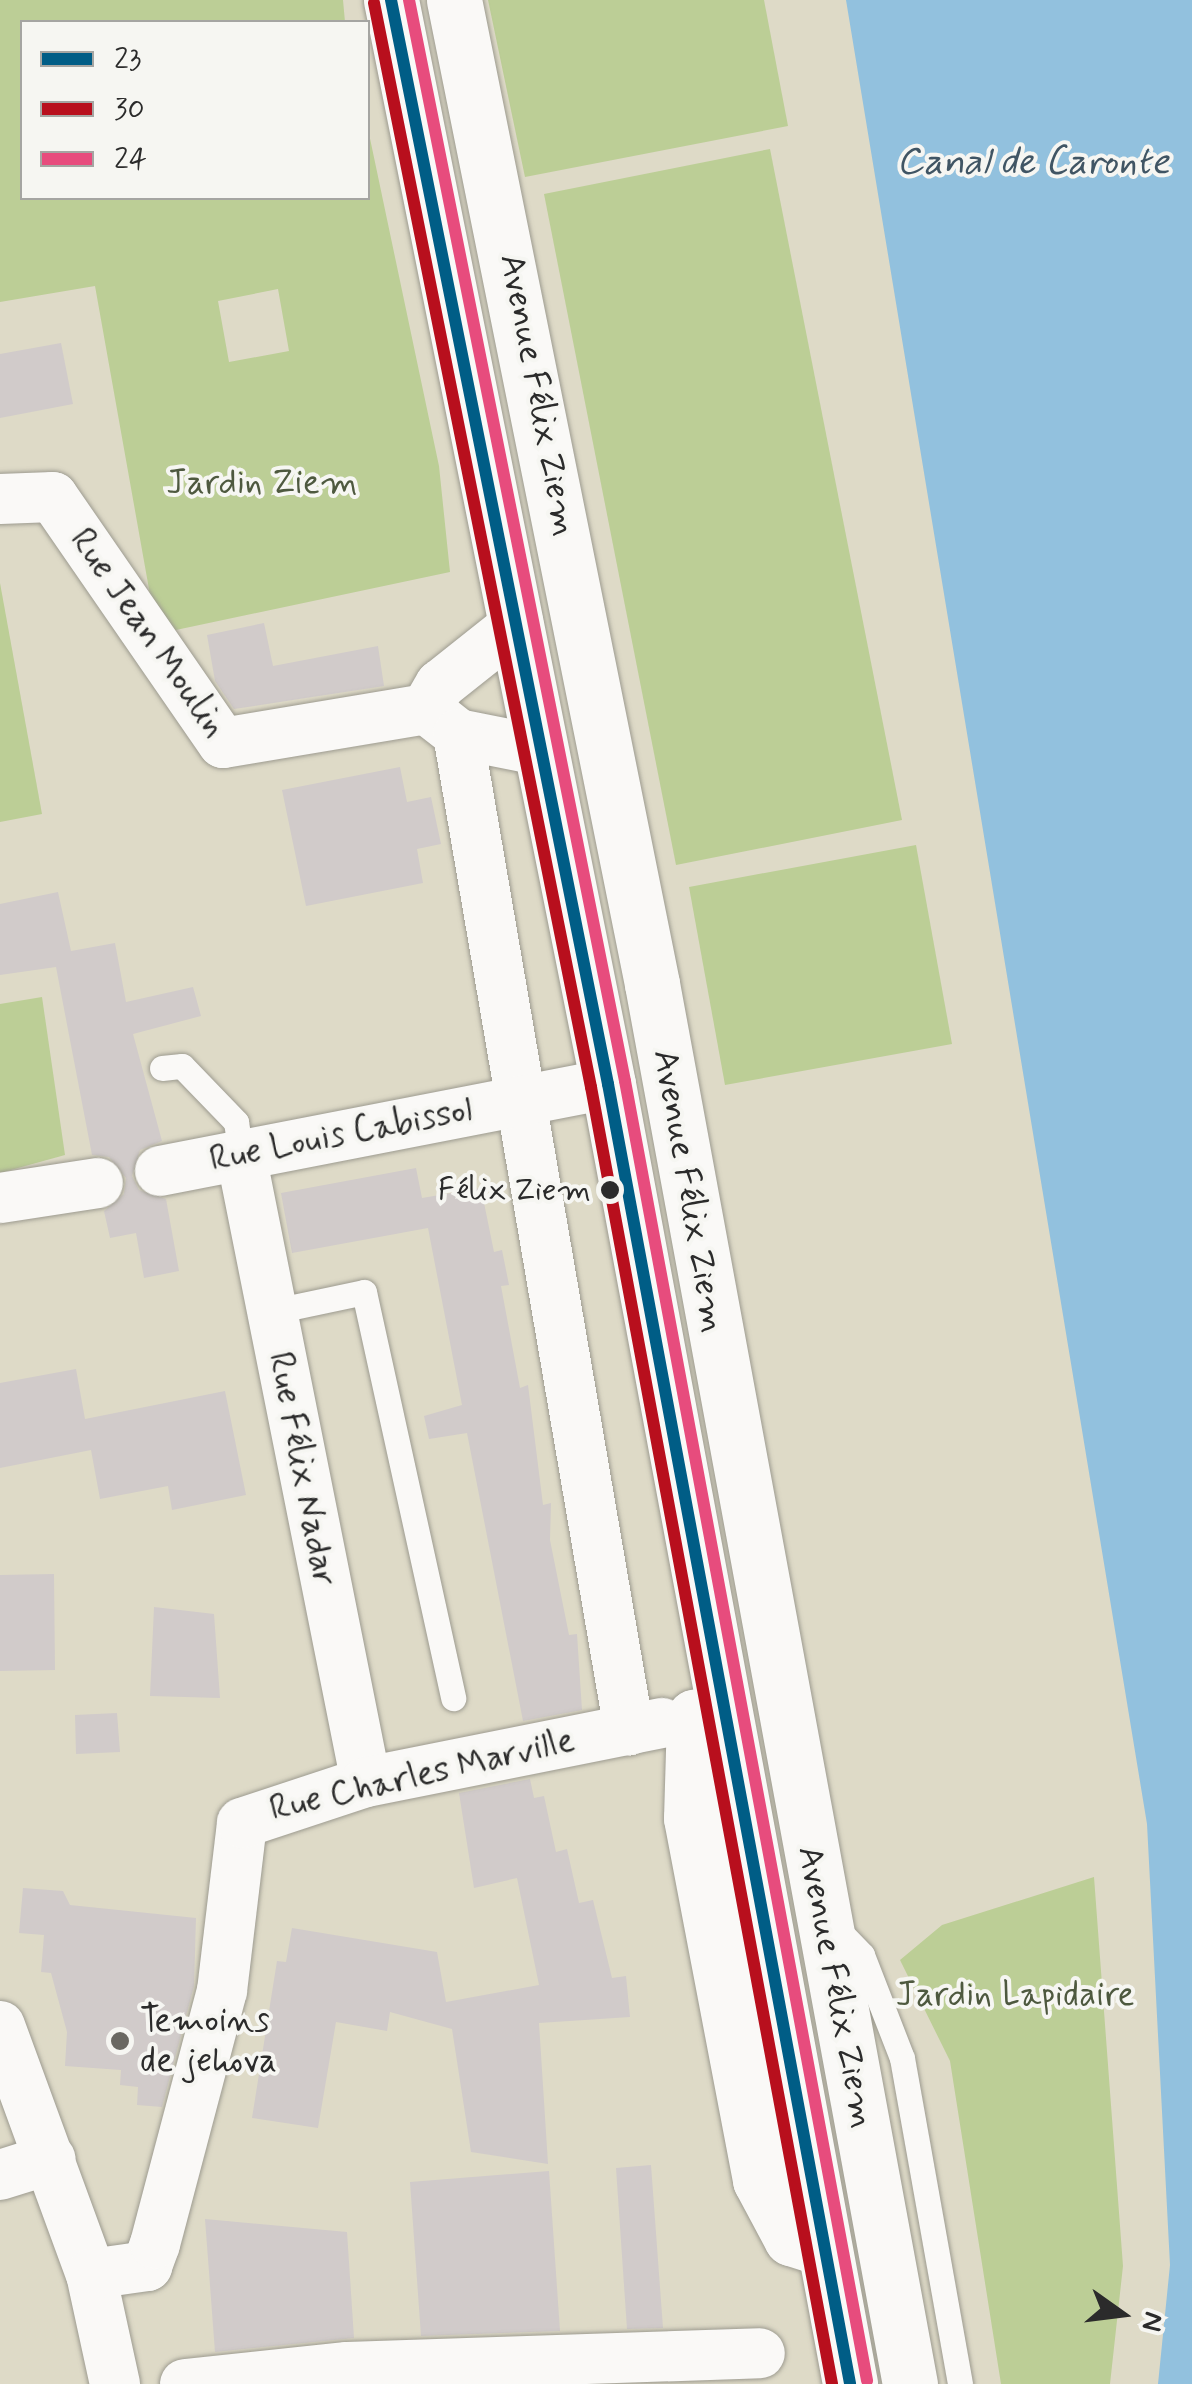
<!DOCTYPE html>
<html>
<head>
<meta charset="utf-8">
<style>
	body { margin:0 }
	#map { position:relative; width:1192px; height:2384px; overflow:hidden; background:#dedac7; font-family:Mynerve,sans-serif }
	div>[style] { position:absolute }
	.green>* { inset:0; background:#bcce96 }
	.water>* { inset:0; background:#92c1de }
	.building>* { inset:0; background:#d1cbca }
	.roads { filter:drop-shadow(0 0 2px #9d9b90) drop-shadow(0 0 2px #9d9b90) }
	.lane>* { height:25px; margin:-12.5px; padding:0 12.5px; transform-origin:12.5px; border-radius:12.5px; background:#faf9f7 }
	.street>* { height:50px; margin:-25px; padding:0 25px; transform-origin:25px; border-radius:25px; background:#faf9f7 }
	.secondary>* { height:55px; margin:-27.5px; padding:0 27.5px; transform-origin:27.5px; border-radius:27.5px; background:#faf9f7 }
	.bus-1>* { height:12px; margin:-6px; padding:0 6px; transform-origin:6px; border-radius:6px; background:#005d86 }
	.bus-2>* { height:12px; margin:-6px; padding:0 6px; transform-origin:6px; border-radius:6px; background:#b80f1d }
	.bus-3>* { height:12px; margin:-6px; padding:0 6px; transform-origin:6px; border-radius:6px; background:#e74c7d }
	.dots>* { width:28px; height:28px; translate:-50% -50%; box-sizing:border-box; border:5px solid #f6f6f2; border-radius:50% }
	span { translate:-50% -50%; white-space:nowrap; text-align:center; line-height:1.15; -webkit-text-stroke:8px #f6f6f2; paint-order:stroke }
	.bus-label { font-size:32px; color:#2b2b2b }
	.right { translate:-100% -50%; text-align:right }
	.street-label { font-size:35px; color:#2b2b2b }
	.park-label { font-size:35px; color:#4e593f }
	.poi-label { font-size:35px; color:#2b2b2b }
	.left { translate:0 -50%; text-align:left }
	.water-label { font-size:38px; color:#405564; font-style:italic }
	.legend { position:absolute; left:20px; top:20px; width:350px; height:180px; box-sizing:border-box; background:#f6f6f2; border:2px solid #a5a5a2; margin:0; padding:12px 18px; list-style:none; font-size:30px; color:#2b2b2b }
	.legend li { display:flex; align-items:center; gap:20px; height:50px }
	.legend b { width:50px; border:2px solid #a5a5a2 }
	.north { position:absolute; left:1072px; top:2264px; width:100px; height:100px; -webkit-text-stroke:8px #f6f6f2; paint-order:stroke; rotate:104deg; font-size:28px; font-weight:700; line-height:40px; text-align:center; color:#2b2b2b }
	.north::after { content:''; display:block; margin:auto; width:35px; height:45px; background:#2b2b2b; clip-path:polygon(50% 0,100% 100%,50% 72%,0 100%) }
</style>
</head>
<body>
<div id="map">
	<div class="green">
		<div style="clip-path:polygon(evenodd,0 0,343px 0,345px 22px,22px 22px,22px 198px,368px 198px,368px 129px,439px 466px,450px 572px,157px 634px,95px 286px,0 302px,0 0,278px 289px,289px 351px,229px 362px,218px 301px,278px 289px)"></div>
		<div style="clip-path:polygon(488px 0,764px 0,788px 126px,525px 177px)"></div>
		<div style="clip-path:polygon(770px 149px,902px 820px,676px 865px,544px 194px)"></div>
		<div style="clip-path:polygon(0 583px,42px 814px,0 822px)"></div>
		<div style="clip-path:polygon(916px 845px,952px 1044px,725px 1085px,689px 887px)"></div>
		<div style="clip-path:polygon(42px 997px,65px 1155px,0 1173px,0 1004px)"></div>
		<div style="clip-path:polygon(1094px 1877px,1123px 2266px,1110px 2384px,1001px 2384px,950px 2061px,900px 1960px,942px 1925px)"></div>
	</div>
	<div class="water">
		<div style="clip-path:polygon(846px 0,1192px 0,1192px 2384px,1158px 2384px,1170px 2265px,1147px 1824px)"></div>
	</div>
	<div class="building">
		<div style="clip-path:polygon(61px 343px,73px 404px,0 418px,0 354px)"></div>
		<div style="clip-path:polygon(264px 623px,273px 666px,378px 646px,384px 686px,234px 709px,215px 681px,207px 635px)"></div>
		<div style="clip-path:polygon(400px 767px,407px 802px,431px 797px,441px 844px,417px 849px,423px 883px,306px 906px,282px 790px)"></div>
		<div style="clip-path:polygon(58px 892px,71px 951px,115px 943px,126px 1002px,193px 987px,201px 1016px,133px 1034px,162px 1141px,140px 1150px,132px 1176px,139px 1190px,166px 1199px,179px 1271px,144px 1278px,136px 1233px,110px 1238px,104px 1211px,124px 1194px,126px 1178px,109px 1157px,92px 1155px,56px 967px,0 975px,0 904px)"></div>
		<div style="clip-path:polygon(416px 1168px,422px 1198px,481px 1188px,494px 1252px,502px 1250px,509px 1285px,501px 1286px,520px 1388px,528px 1385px,543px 1505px,551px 1503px,550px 1540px,569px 1635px,577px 1634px,582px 1710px,523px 1721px,467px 1433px,429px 1439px,424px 1416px,462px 1405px,428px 1228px,292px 1253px,281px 1193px)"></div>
		<div style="clip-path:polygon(76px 1369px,85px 1419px,225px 1391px,246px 1495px,172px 1510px,168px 1486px,100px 1499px,91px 1450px,0 1468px,0 1383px)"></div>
		<div style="clip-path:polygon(54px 1574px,55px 1670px,0 1671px,0 1575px)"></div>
		<div style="clip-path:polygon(154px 1607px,214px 1614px,220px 1698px,150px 1696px)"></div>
		<div style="clip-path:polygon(117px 1713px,120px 1752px,76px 1754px,75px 1715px)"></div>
		<div style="clip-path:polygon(530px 1779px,534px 1798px,544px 1796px,556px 1852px,567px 1849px,579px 1903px,593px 1900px,612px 1978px,626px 1976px,630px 2017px,539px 2023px,548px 2164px,471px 2152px,452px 2029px,390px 2012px,387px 2031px,336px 2022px,318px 2128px,252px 2118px,277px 1961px,286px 1962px,292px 1928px,437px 1952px,446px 2002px,539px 1985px,517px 1878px,474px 1888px,459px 1793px)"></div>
		<div style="clip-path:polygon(23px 1888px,63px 1891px,70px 1905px,196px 1918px,194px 1986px,162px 2107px,137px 2105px,138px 2087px,120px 2085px,121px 2070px,65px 2066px,67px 2032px,51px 1973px,41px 1972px,44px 1935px,19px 1933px)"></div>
		<div style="clip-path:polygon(651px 2165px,663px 2328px,627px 2329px,616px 2168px)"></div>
		<div style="clip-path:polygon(549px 2171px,560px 2331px,421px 2336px,410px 2182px)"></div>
		<div style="clip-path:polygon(205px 2219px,347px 2232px,354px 2338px,215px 2352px)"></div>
	</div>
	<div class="roads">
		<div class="lane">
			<div style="left:162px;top:1068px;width:20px;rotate:-6deg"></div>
			<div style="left:182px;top:1066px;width:78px;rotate:46deg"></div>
			<div style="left:236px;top:1122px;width:33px;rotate:81deg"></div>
			<div style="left:270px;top:1312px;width:96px;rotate:-12deg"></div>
			<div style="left:364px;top:1292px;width:416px;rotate:77.6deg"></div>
			<div style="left:835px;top:1927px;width:39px;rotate:46deg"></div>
			<div style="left:862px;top:1955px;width:110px;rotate:68.8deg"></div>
			<div style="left:902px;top:2058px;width:331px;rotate:79.9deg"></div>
		</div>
		<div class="street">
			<div style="left:0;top:499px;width:53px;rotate:-2.2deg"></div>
			<div style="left:53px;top:497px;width:299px;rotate:55.4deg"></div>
			<div style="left:223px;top:743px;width:206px;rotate:-9.5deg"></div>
			<div style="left:426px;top:709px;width:28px;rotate:-60deg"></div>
			<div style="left:440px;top:685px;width:100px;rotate:-38.5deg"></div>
			<div style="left:434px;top:715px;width:31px;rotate:38deg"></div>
			<div style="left:458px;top:734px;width:87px;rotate:11.3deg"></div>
			<div style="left:458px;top:734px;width:1011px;rotate:80.26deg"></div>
			<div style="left:241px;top:1155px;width:639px;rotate:78.73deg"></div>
			<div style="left:160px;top:1171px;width:456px;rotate:-11deg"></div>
			<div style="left:0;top:1198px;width:99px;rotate:-8.7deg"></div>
			<div style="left:0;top:2026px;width:264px;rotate:69.9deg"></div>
			<div style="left:91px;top:2274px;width:113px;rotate:77.7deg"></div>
			<div style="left:0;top:2175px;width:53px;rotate:-17.4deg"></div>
			<div style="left:91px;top:2274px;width:57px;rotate:-8.1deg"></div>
			<div style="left:147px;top:2266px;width:23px;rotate:-70deg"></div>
			<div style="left:155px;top:2244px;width:262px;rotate:-75.2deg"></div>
			<div style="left:222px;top:1991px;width:169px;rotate:-83.2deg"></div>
			<div style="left:242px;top:1823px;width:131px;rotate:-18.3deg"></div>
			<div style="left:366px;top:1782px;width:302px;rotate:-11.3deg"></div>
			<div style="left:185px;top:2384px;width:163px;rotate:-6deg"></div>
			<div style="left:347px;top:2367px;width:413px;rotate:-1.9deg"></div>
		</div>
		<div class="secondary">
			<div style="left:391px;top:0;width:1106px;rotate:78.68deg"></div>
			<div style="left:608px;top:1084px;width:1322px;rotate:79.45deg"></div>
			<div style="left:454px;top:0;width:1004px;rotate:78.62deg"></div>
			<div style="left:652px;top:984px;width:1424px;rotate:79.56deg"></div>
			<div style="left:724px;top:1712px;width:30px;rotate:171deg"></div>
			<div style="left:694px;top:1717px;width:101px;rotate:91.7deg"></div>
			<div style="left:691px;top:1818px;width:369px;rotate:79.2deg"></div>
			<div style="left:760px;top:2180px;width:66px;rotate:61.9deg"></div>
			<div style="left:791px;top:2238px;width:29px;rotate:18deg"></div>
		</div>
	</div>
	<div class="bus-1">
		<div style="left:391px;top:0;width:1106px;rotate:78.68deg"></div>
		<div style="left:608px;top:1084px;width:1322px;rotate:79.45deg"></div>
	</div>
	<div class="bus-2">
		<div style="left:374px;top:3px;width:1106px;rotate:78.68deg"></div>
		<div style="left:591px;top:1087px;width:1319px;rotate:79.47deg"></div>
	</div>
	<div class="bus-3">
		<div style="left:409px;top:0;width:1102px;rotate:78.7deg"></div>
		<div style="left:625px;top:1081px;width:1322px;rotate:79.45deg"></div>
	</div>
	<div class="dots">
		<div style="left:610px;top:1190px;background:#2b2b2b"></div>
		<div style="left:120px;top:2041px;background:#6a6862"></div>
	</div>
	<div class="bus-label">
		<span class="right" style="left:591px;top:1190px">Félix Ziem</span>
	</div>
	<div class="street-label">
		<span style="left:538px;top:395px;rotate:79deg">Avenue Félix Ziem</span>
		<span style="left:148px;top:633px;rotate:55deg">Rue Jean Moulin</span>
		<span style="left:341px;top:1135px;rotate:-11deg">Rue Louis Cabissol</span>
		<span style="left:689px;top:1191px;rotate:80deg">Avenue Félix Ziem</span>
		<span style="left:302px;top:1469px;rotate:79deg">Rue Félix Nadar</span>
		<span style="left:422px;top:1775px;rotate:-13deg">Rue Charles Marville</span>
		<span style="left:836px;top:1987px;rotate:79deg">Avenue Félix Ziem</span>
	</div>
	<div class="park-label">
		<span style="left:262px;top:483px">Jardin Ziem</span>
		<span style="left:1015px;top:1995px">Jardin Lapidaire</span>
	</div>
	<div class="poi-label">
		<span class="left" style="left:140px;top:2041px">Temoins<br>de jehova</span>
	</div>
	<div class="water-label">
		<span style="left:1033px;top:163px">Canal de Caronte</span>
	</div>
	<ul class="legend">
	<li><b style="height:12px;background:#005d86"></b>23</li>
	<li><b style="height:12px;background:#b80f1d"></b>30</li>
	<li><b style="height:12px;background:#e74c7d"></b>24</li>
	</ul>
	<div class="north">N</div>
</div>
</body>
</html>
